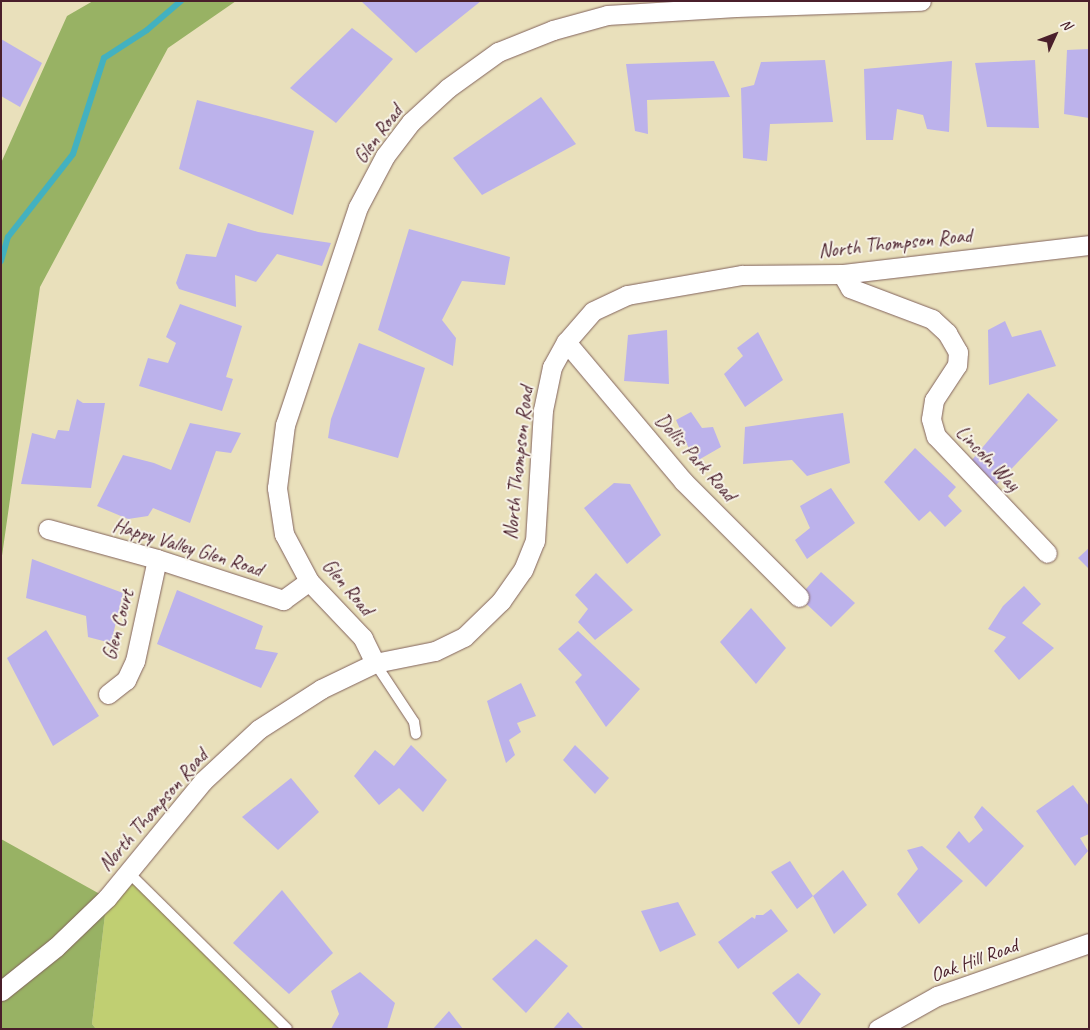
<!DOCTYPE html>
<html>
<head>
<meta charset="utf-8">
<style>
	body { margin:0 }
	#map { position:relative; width:1090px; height:1030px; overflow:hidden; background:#e9e0bb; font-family:Caveat,sans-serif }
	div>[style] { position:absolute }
	.green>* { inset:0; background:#c0cf72 }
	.forest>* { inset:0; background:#98b264 }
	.stream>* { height:6px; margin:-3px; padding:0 3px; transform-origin:3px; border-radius:3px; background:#43b1c0 }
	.building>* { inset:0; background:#bcb2eb }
	.roads { filter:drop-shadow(0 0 1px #82635d) drop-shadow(0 0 1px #82635d) }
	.lane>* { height:10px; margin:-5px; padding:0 5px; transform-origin:5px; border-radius:5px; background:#fff }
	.street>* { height:19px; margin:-9.5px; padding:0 9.5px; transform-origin:9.5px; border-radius:9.5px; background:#fff }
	span { translate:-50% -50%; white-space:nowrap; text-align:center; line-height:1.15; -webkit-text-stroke:4px #f7f3e8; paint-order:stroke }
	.street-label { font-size:20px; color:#4a1f2b }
	.frame { position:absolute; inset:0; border:2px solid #4a1f2b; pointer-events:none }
	.north { position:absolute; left:1030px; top:10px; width:50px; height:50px; -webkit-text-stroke:4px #f7f3e8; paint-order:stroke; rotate:47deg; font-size:14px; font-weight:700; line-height:20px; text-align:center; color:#4a1f2b }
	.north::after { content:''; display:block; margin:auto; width:18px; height:22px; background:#4a1f2b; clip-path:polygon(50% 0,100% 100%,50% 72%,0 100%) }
</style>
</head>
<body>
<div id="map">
	<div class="green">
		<div style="clip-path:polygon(128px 872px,287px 1029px,96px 1029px,92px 1024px,107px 898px)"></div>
	</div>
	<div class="forest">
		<div style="clip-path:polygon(93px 1px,236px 1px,168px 48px,40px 287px,1px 563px,1px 163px,67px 16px)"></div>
		<div style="clip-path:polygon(1px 839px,107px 898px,92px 1024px,96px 1029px,1px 1029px)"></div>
	</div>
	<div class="stream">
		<div style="left:1px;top:261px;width:25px;rotate:-74deg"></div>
		<div style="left:8px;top:237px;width:105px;rotate:-51.9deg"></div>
		<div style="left:73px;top:154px;width:101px;rotate:-72.1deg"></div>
		<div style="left:104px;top:58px;width:51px;rotate:-33.1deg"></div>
		<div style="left:147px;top:30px;width:45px;rotate:-40.5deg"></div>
	</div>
	<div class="building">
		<div style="clip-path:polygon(361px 1px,481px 1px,416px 53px)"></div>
		<div style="clip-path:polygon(352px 28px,393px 59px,336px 123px,290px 88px)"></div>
		<div style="clip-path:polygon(1px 39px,42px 63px,20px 107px,1px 96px)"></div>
		<div style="clip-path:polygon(1089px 49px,1089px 118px,1064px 114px,1067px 50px)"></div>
		<div style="clip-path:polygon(825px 60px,833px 122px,770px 124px,767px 161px,743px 158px,741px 88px,754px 85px,761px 62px)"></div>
		<div style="clip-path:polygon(1035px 60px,1039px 128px,987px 127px,975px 63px)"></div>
		<div style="clip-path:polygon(714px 61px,730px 97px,647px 100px,648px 134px,635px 131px,626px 64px)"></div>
		<div style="clip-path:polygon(952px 61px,949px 132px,927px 129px,923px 115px,897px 109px,893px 140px,866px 140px,864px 69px)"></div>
		<div style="clip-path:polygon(541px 97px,576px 144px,482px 195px,453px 158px)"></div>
		<div style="clip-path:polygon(197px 100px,314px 131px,293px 215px,179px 169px)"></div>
		<div style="clip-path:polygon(228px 223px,258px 232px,331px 243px,322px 266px,277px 254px,256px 282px,235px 275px,236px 307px,179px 289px,176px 283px,186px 254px,216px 257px)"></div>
		<div style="clip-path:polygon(409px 229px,510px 257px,505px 285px,462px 281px,442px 320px,456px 338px,453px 366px,378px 330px)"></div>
		<div style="clip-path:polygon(180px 304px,242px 326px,226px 377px,233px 379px,222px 411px,139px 386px,148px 358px,168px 363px,176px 343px,166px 337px)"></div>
		<div style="clip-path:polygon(1005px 321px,1012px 337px,1041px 330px,1056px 366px,989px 385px,988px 330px)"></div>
		<div style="clip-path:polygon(667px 330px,669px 384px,624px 381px,628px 335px)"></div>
		<div style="clip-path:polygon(758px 332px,783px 380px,745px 407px,724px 374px,743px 356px,737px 348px)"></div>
		<div style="clip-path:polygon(359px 343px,425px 368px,398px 458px,328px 438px,331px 419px)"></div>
		<div style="clip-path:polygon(1028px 393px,1058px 420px,996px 485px,972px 460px)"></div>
		<div style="clip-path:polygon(77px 399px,83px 403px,105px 403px,91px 488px,21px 484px,32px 433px,55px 439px,58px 430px,69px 431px)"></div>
		<div style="clip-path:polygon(691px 412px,702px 428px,713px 427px,721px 447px,695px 462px,676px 420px)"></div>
		<div style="clip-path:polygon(843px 413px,850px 463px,807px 476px,792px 460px,743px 464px,745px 427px)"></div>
		<div style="clip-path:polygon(190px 423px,241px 433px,231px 453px,216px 451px,190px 523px,153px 508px,148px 516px,128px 519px,97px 506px,123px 455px,154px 463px,171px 470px)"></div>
		<div style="clip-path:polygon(915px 448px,956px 487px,948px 496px,962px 511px,945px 527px,930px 511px,919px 521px,884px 482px)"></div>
		<div style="clip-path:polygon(614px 483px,630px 484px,661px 535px,627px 564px,584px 508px)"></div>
		<div style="clip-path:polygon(831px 488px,855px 523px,807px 559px,795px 540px,810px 528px,800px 506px)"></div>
		<div style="clip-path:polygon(1089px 548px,1089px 569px,1078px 558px)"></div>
		<div style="clip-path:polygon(32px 559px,123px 593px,111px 643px,88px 637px,86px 616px,26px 598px)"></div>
		<div style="clip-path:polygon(821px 572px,855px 603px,831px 627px,799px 597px)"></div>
		<div style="clip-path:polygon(596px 573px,633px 610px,595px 640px,578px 622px,588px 609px,575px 595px)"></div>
		<div style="clip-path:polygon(1024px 586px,1041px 604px,1022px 623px,1054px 648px,1019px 680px,994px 651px,1006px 637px,988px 629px,1003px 606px)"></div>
		<div style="clip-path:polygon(177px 590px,263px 626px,255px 649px,278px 653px,261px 688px,157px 644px)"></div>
		<div style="clip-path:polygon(751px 608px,786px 648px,756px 684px,720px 642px)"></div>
		<div style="clip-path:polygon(46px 630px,99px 716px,53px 746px,7px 658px)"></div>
		<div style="clip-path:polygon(578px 631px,640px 689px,606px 727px,575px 682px,582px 675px,558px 649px)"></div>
		<div style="clip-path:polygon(521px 683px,536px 716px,517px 723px,521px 732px,509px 740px,515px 755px,506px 763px,487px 701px)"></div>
		<div style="clip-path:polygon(411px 745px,447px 780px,423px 812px,399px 788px,379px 805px,354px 776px,375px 750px,394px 766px)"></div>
		<div style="clip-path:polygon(575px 745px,609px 778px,595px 794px,563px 760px)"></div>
		<div style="clip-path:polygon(291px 778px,319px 812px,278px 850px,242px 817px)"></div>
		<div style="clip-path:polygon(1073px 785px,1089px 806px,1089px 834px,1080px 838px,1088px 851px,1075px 866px,1036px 811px)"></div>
		<div style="clip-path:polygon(982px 806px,1024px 846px,986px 887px,946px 847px,959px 831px,969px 843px,983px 830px,974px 817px)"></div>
		<div style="clip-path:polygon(922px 846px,963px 881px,919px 924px,897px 894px,918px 869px,907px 850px)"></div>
		<div style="clip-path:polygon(790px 861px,813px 896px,843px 870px,867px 905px,834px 934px,813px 896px,797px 909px,771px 872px)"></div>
		<div style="clip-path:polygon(282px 890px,333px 953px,289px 994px,233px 943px)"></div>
		<div style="clip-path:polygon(678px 902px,696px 935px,660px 952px,641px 911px)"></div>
		<div style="clip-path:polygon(771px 909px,788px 931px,738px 969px,718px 942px,752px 917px,755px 919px,756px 915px,763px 915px)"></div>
		<div style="clip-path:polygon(536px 939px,568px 966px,526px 1013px,492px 979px)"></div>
		<div style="clip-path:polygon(360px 972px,395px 1003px,387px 1029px,331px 1029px,339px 1014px,331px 991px)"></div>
		<div style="clip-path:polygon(798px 973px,821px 994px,799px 1025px,772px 993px)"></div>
		<div style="clip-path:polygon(449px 1011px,463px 1029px,433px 1029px)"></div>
		<div style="clip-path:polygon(568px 1012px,584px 1029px,553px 1029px)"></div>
	</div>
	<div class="roads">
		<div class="lane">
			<div style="left:375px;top:663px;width:71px;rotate:56.5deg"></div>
			<div style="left:414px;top:722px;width:12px;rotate:81deg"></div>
			<div style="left:128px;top:872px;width:223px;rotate:44.6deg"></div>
		</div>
		<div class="street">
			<div style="left:842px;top:274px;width:16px;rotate:60deg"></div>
			<div style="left:850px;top:288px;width:88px;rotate:20.7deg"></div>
			<div style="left:932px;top:319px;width:21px;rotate:43deg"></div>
			<div style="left:947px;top:333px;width:22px;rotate:60deg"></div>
			<div style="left:958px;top:352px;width:13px;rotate:94deg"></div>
			<div style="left:957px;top:365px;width:42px;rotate:123.3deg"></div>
			<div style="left:934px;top:400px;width:19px;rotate:99deg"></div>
			<div style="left:931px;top:419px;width:18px;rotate:74deg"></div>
			<div style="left:936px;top:436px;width:161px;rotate:46.5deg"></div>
			<div style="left:566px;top:342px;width:182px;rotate:49.9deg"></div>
			<div style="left:683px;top:481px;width:164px;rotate:45deg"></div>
			<div style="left:48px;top:529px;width:113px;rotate:15.4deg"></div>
			<div style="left:157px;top:559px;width:133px;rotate:18deg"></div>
			<div style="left:283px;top:600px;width:32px;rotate:-36deg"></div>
			<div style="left:375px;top:663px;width:28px;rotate:-116deg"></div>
			<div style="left:363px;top:638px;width:79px;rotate:-133.5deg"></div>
			<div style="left:309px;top:581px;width:53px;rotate:-118deg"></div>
			<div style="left:284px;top:534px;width:47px;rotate:-98.7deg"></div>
			<div style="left:277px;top:488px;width:64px;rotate:-82.8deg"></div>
			<div style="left:285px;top:425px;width:230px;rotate:-71.5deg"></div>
			<div style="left:358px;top:207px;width:58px;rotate:-62.1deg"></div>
			<div style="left:385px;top:156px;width:43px;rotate:-52.6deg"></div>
			<div style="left:411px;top:122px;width:50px;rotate:-42.6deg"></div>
			<div style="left:448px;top:88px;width:62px;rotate:-35.8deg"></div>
			<div style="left:498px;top:52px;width:59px;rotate:-21.8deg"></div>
			<div style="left:553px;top:30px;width:56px;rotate:-15.5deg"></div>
			<div style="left:607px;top:15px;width:129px;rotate:-3.5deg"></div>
			<div style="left:736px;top:7px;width:185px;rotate:-1.9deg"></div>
			<div style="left:108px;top:694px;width:23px;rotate:-38deg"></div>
			<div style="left:126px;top:680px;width:21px;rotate:-65deg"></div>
			<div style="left:135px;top:661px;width:104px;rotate:-77.8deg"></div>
			<div style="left:1px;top:991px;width:70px;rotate:-38.7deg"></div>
			<div style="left:56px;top:947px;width:71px;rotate:-43.9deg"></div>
			<div style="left:107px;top:898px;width:151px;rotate:-50.6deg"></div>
			<div style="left:203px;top:781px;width:76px;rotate:-42.9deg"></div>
			<div style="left:259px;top:729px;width:74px;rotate:-32.8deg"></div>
			<div style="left:321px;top:689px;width:60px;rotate:-25.7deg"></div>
			<div style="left:375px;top:663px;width:61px;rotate:-11.3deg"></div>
			<div style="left:435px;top:651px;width:32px;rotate:-26deg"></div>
			<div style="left:464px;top:637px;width:52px;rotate:-44.2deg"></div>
			<div style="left:501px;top:601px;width:38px;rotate:-55deg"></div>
			<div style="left:523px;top:570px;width:31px;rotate:-68deg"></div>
			<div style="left:535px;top:541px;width:131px;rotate:-86.5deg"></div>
			<div style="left:543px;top:410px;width:44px;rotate:-78.2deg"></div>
			<div style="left:552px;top:367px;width:29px;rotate:-61deg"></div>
			<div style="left:566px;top:342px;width:41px;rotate:-48.9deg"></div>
			<div style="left:593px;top:311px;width:38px;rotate:-25deg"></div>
			<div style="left:627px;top:295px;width:117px;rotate:-9.9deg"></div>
			<div style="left:742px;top:275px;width:100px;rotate:-0.6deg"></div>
			<div style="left:842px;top:274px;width:249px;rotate:-6.7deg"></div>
			<div style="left:878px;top:1029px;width:68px;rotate:-29.2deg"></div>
			<div style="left:937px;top:996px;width:161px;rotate:-19.2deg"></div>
		</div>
	</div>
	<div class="street-label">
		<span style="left:378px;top:134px;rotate:-54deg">Glen Road</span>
		<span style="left:895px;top:243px;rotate:-6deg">North Thompson Road</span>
		<span style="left:696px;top:457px;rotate:48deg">Dollis Park Road</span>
		<span style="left:988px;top:458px;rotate:46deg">Lincoln Way</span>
		<span style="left:518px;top:463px;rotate:-84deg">North Thompson Road</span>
		<span style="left:188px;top:547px;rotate:17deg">Happy Valley Glen Road</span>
		<span style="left:348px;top:587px;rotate:49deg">Glen Road</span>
		<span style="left:118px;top:625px;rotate:-75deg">Glen Court</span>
		<span style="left:153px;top:810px;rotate:-49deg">North Thompson Road</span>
		<span style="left:974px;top:960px;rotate:-20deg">Oak Hill Road</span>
	</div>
	<div class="frame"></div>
	<div class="north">N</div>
</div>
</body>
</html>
